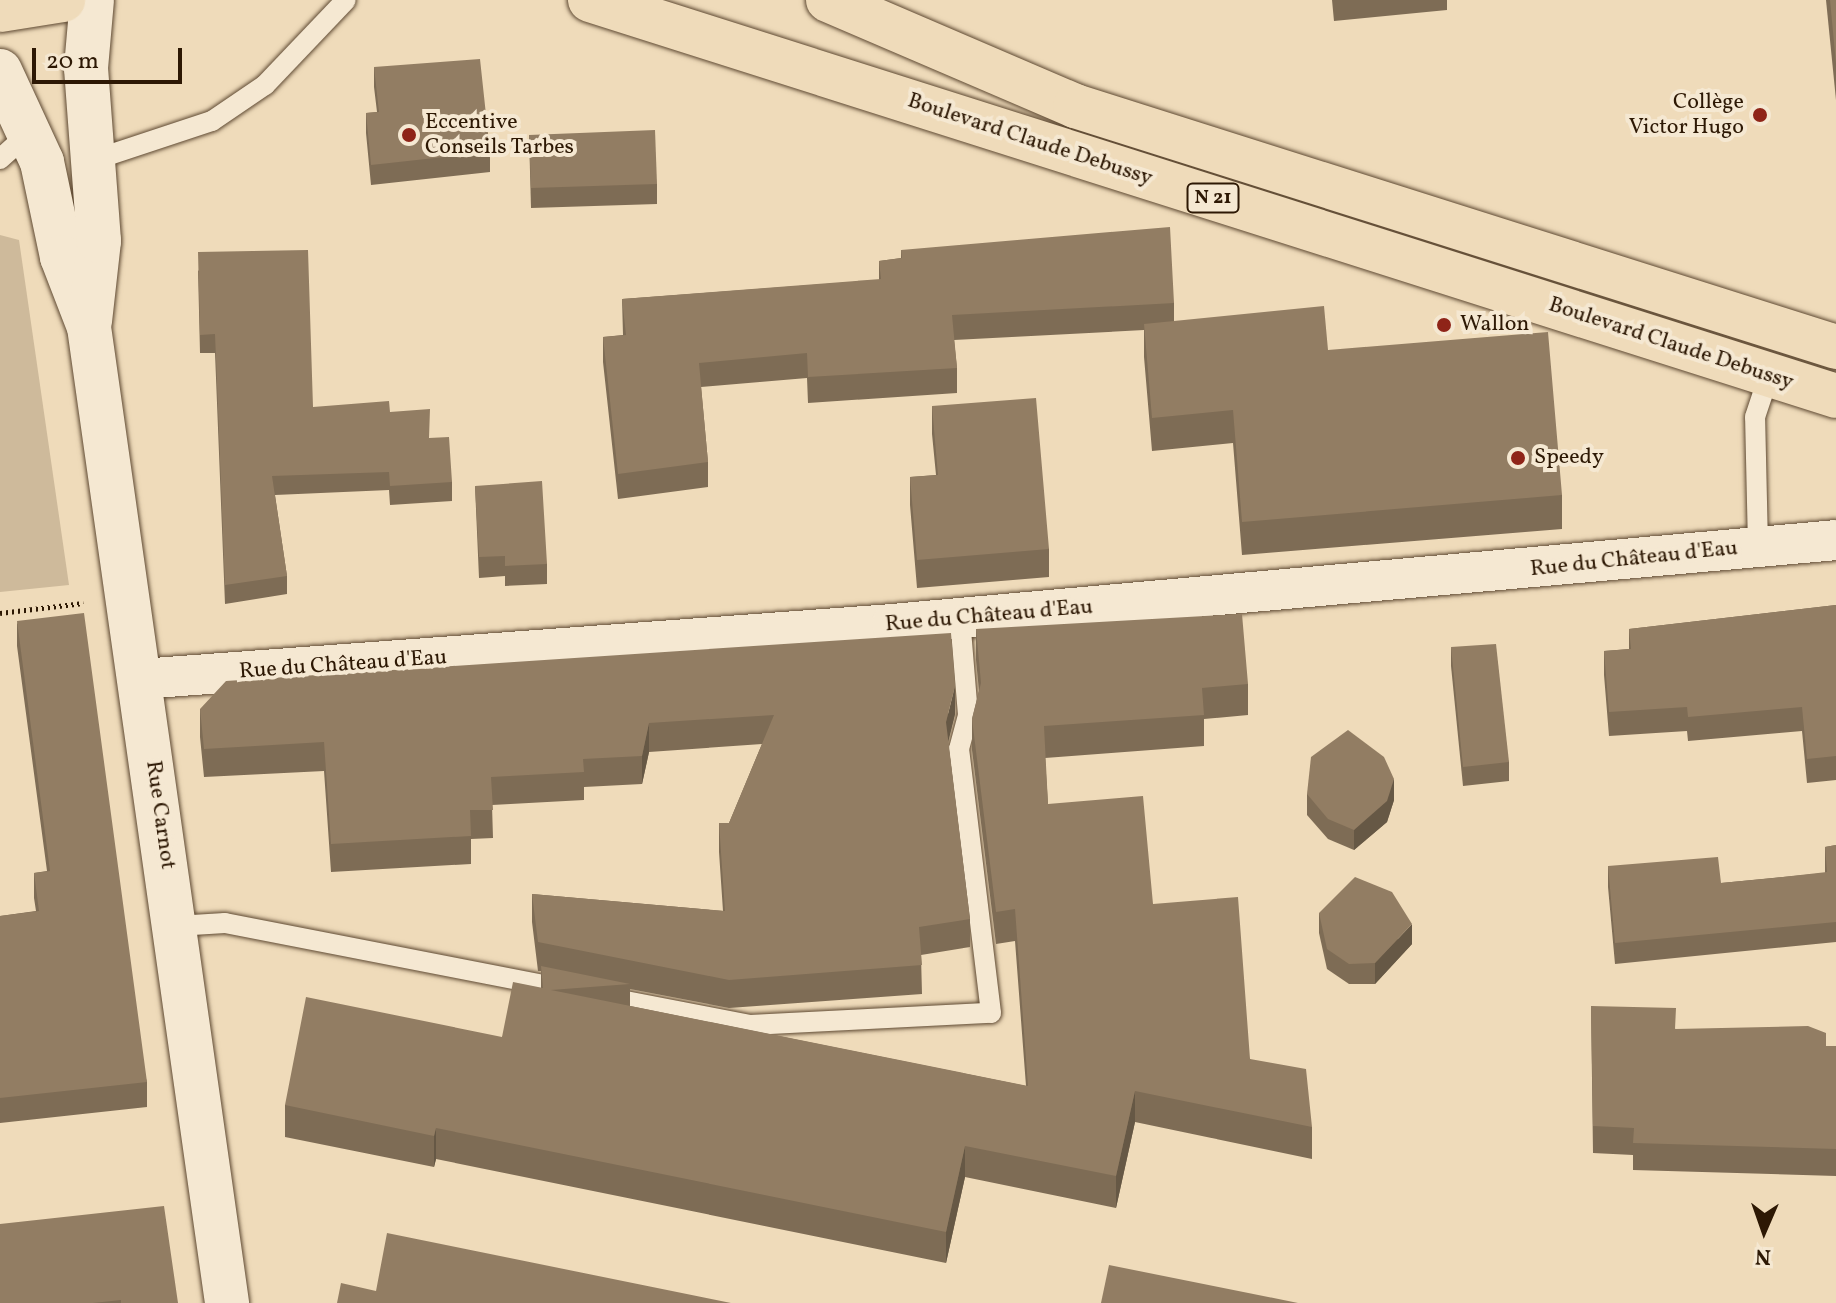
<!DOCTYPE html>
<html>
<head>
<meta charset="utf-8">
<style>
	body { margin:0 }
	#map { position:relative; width:1836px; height:1303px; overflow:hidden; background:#efdbba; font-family:Vollkorn,serif }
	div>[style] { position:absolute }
	.green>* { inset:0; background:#ceba9b }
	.path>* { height:5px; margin-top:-2.5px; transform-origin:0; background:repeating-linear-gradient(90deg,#2d1804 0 2px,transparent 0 6px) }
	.roads { filter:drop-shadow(0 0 2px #5e4932) drop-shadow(0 0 2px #5e4932) }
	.lane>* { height:20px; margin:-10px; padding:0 10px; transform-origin:10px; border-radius:10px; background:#f5e8d2 }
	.street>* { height:40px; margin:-20px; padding:0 20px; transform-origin:20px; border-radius:20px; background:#f5e8d2 }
	.secondary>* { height:44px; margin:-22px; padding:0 22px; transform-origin:22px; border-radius:22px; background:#f5e8d2 }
	.primary>* { height:44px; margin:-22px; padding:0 22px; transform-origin:22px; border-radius:22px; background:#efdbba }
	.wall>* { inset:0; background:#7e6c55 }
	.shaded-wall>* { inset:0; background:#665845 }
	.building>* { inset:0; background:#927d63 }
	.dots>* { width:22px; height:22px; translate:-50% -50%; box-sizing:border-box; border:4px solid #f5e8d2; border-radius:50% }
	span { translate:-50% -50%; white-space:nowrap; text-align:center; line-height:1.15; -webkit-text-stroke:8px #f5e8d2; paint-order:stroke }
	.shield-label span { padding:2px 6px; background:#f5e8d2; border:2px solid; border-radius:6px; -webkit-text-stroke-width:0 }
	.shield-label { font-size:20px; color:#2d1804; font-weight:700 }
	.poi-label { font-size:22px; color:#2d1804 }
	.right { translate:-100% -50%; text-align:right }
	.left { translate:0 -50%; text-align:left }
	.street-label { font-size:22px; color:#2d1804 }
	.north { position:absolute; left:1724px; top:1191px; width:80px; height:80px; -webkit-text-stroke:6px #f5e8d2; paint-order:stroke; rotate:182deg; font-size:22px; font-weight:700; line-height:32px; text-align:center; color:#2d1804 }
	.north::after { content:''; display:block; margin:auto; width:28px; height:36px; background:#2d1804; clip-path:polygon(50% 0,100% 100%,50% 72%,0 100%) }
	.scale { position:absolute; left:32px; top:48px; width:150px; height:36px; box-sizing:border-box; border:4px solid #2d1804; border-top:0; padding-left:10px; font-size:24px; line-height:28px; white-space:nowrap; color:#2d1804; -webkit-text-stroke:6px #f5e8d2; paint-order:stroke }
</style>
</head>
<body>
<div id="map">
	<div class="green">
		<div style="clip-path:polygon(0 235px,19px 240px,69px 585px,0 592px)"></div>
	</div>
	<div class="path">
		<div style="left:0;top:613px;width:84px;rotate:-6.9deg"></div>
	</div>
	<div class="roads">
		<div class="lane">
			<div style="left:0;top:159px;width:40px;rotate:-42deg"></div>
			<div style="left:94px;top:160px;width:124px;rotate:-18.3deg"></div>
			<div style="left:212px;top:121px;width:64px;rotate:-34.2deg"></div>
			<div style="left:265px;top:85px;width:117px;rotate:-46.4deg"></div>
			<div style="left:1758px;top:546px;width:129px;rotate:-91.3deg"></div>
			<div style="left:1755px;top:417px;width:44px;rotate:-71.6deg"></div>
			<div style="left:176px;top:926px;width:49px;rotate:-3.5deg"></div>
			<div style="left:225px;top:923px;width:347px;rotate:11deg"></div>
			<div style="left:605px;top:997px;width:148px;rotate:10.9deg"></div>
			<div style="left:750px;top:1025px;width:241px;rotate:-2.9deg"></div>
			<div style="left:991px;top:1013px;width:266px;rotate:-96.9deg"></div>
			<div style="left:959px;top:749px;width:35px;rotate:-75deg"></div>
			<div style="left:968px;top:715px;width:97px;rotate:-94.7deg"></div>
		</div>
		<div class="street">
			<div style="left:140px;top:679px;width:754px;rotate:-4.18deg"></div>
			<div style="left:892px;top:624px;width:948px;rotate:-5.08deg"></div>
		</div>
		<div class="secondary">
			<div style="left:0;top:71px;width:100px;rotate:65.2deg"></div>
			<div style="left:42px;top:162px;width:97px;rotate:78.1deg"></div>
			<div style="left:62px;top:257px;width:75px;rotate:68.9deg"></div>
			<div style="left:89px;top:327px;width:986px;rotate:81.95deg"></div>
			<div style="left:90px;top:321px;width:81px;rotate:-83.6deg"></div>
			<div style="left:99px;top:241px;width:173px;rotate:-94.3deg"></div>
			<div style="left:86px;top:68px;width:68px;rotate:-85deg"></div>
		</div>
		<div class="primary">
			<div style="left:590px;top:0;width:1307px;rotate:17.63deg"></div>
			<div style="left:828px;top:0;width:269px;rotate:23.2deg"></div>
			<div style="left:1075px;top:106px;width:798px;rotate:17.57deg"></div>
			<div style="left:0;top:10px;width:64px;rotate:-9deg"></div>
		</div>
	</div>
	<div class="wall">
		<div style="clip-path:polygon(1332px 0,1447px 0,1447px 10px,1334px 21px)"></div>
		<div style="clip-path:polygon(1826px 0,1836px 0,1836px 100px)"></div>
		<div style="clip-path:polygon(374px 67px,490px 152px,490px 172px,371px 185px,366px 133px,366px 113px,377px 112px,374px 87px)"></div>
		<div style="clip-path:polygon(529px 135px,657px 184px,657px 204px,531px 208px)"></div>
		<div style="clip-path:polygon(901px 250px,1174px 303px,1174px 321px,1328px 350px,1562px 495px,1562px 529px,1242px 555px,1233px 443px,1152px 451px,1144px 357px,1144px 330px,954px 340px,957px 368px,957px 393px,808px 403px,807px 378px,701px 387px,708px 462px,708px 487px,618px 499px,603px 362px,603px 337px,623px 335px,622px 299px,879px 280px,879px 261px,901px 258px)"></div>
		<div style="clip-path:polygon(198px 270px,313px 407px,390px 412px,429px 438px,452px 482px,452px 501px,390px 505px,389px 490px,275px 495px,287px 576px,287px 594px,225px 604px,215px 353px,200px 353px)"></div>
		<div style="clip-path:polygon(932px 406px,1049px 549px,1049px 577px,917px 588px,910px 505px,910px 477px,936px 475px,932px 434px)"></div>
		<div style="clip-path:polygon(475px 486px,547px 564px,547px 584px,505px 586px,505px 576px,479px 578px)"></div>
		<div style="clip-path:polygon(1836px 605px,1836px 780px,1807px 783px,1802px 731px,1688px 741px,1687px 731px,1609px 736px,1604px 675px,1604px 651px,1629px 649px,1629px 629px)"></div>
		<div style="clip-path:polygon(17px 621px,147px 1082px,147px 1107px,0 1123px,0 916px,36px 911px,34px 898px,34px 873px,47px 871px,17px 646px)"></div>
		<div style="clip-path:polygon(976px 629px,1248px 684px,1248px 715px,1204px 719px,1204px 746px,1045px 758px,1048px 804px,1153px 904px,1250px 1059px,1312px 1127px,1312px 1159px,1135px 1122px,1116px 1208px,965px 1177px,946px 1263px,436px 1159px,434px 1167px,285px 1137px,285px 1105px,502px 1037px,541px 988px,541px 971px,538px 971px,532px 922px,532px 894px,723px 911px,719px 852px,719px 823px,729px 823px,762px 744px,649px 752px,642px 784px,584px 787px,584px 800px,492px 805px,493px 838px,471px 839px,471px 864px,331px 872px,324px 771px,204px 777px,200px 737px,200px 709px,955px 714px,948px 741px,970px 919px,970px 947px,921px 955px,922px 994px,729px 1008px,630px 989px,630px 1006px,1026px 1086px,1015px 941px,996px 944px,972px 750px,972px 719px,979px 691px,976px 660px)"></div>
		<div style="clip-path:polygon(1451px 647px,1509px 762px,1509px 781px,1463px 786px,1451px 666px)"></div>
		<div style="clip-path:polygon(1307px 794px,1394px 800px,1387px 822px,1354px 850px,1328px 839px,1307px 815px)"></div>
		<div style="clip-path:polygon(1836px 845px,1836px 942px,1615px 964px,1608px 887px,1608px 866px,1721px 883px,1825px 873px,1825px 847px)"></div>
		<div style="clip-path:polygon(1319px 913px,1412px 944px,1375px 984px,1349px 984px,1327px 969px,1319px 933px)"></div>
		<div style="clip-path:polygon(1591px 1006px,1676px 1029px,1826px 1046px,1836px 1046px,1836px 1176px,1633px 1170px,1633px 1155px,1593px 1153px)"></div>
		<div style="clip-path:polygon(0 1224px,178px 1303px,0 1303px)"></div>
	</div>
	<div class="shaded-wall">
		<div style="clip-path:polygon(955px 686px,955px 714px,946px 751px,946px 722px)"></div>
		<div style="clip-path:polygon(649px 723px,649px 752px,642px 784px,642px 756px)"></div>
		<div style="clip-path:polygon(1394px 779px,1394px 800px,1387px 822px,1354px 850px,1354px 830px)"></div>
		<div style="clip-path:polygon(1412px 924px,1412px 944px,1375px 984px,1375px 963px)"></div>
		<div style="clip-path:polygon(1135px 1091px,1135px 1122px,1116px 1208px,1116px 1176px)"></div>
		<div style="clip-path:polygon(436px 1128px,436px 1159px,434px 1167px,434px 1136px)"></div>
		<div style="clip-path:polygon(965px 1146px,965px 1177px,946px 1263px,946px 1232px)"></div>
	</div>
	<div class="building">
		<div style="clip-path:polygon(1830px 0,1836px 0,1836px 64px)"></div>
		<div style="clip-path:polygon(480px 59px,490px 152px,371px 165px,366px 113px,379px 112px,374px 67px)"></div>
		<div style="clip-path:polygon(655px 130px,657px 184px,531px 188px,529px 135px)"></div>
		<div style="clip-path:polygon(1170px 227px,1174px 303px,952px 315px,957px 368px,808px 377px,807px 353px,699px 363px,708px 462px,618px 474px,603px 337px,626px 335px,622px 299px,881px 279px,879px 261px,902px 258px,901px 250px)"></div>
		<div style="clip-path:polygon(308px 250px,313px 407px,389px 401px,390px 412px,430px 409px,429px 438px,449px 437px,452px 482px,390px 486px,389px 472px,272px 476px,287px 576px,225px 585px,215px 334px,200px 335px,198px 252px)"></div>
		<div style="clip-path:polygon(1324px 306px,1328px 350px,1548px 332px,1562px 495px,1242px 522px,1233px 410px,1152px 418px,1144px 324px)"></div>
		<div style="clip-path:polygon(1036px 398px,1049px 549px,917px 560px,910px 477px,938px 475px,932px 406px)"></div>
		<div style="clip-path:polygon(542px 481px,547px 564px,505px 566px,505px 556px,479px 557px,475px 486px)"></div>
		<div style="clip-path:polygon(1836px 605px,1836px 756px,1807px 759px,1802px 707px,1688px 717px,1687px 707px,1609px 712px,1604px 651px,1631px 649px,1629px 629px)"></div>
		<div style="clip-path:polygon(84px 613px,147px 1082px,0 1098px,0 916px,39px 911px,34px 873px,50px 871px,17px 621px)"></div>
		<div style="clip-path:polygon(1242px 614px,1248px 684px,1202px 688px,1204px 715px,1044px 726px,1048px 804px,1143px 796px,1153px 904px,1238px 897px,1250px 1059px,1306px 1069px,1312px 1127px,1135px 1091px,1116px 1176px,965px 1146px,946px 1232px,436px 1128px,434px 1136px,285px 1105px,306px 997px,502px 1037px,513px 982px,543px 988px,541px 966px,630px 984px,551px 990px,1028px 1086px,1015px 909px,996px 912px,972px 719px,981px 683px,976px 629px)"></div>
		<div style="clip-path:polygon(951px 633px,955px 686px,946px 722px,970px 919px,919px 927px,922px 965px,729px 980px,538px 942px,532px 894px,725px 911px,719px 823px,729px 823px,774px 715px,649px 723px,642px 756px,583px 759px,584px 772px,491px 777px,493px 810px,470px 810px,471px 836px,331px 844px,324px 742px,204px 749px,200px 709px,226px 681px)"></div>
		<div style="clip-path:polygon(1496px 644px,1509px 762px,1463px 767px,1451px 647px)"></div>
		<div style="clip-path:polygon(1348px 730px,1384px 757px,1394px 779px,1387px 801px,1354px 830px,1328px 819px,1307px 794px,1311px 757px)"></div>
		<div style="clip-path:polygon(1836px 845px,1836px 922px,1615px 943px,1608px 866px,1718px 857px,1721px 883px,1774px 878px,1827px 872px,1825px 847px)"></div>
		<div style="clip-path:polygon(1355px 877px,1392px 892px,1412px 924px,1375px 963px,1349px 964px,1327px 949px,1319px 913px)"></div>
		<div style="clip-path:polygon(1591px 1006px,1676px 1008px,1675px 1029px,1808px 1026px,1826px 1033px,1826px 1046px,1836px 1046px,1836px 1149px,1633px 1143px,1634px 1128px,1593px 1126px)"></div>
		<div style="clip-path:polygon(164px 1206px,178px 1303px,121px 1303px,121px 1300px,93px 1303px,0 1303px,0 1224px)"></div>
		<div style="clip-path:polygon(387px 1233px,731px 1303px,337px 1303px,341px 1283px,376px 1291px)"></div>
		<div style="clip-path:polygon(1109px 1265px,1298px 1303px,1101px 1303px)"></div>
	</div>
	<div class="dots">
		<div style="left:1760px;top:115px;background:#8f2418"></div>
		<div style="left:409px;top:135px;background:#8f2418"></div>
		<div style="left:1444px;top:325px;background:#8f2418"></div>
		<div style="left:1518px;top:458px;background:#8f2418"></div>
	</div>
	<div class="shield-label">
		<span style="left:1213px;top:198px">N 21</span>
	</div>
	<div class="poi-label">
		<span class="right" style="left:1744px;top:115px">Collège<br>Victor Hugo</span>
		<span class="left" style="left:425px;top:135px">Eccentive<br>Conseils Tarbes</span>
		<span class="left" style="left:1460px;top:325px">Wallon</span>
		<span class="left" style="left:1534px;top:458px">Speedy</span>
	</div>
	<div class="street-label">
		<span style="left:1030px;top:140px;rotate:18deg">Boulevard Claude Debussy</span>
		<span style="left:1671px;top:344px;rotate:18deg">Boulevard Claude Debussy</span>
		<span style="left:1634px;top:559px;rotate:-6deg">Rue du Château d'Eau</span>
		<span style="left:989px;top:616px;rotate:-5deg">Rue du Château d'Eau</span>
		<span style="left:343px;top:665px;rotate:-4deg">Rue du Château d'Eau</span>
		<span style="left:160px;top:815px;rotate:82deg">Rue Carnot</span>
	</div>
	<div class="north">N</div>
	<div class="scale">20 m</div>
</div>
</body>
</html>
